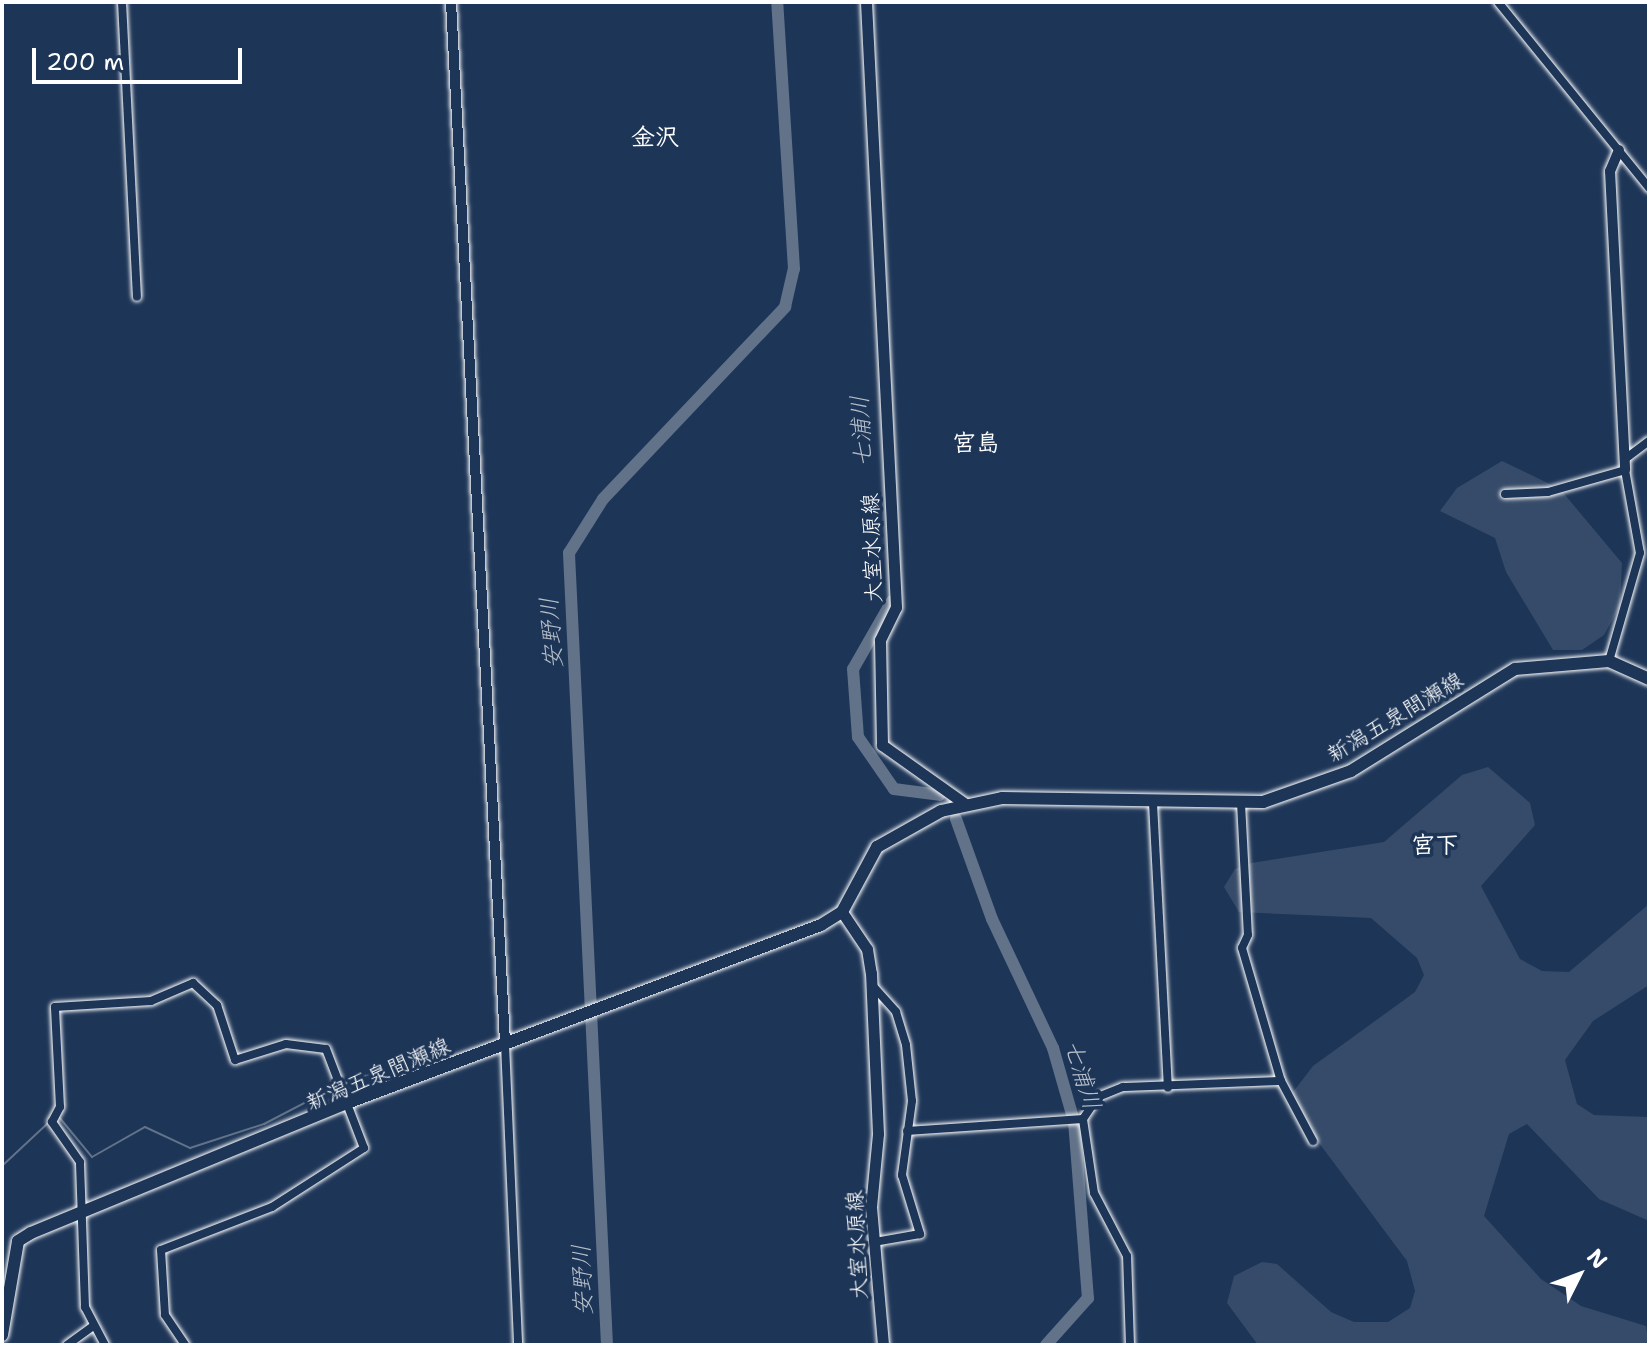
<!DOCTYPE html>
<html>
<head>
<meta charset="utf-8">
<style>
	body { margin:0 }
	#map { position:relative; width:1651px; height:1347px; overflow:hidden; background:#1d3557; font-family:"Shantell Sans","Klee One",sans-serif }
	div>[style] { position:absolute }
	.green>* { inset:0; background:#364b69 }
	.stream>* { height:2px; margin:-1px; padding:0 1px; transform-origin:1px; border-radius:1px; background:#617289 }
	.river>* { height:12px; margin:-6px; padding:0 6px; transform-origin:6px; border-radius:6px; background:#617289 }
	.roads { filter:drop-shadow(0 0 2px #fff) drop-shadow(0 0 2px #fff) }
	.minor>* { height:8px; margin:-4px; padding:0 4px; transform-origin:4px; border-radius:4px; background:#1d3557 }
	.tertiary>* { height:10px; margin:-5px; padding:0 5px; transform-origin:5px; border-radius:5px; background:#1d3557 }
	.secondary>* { height:11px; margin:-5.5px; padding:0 5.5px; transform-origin:5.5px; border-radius:5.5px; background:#1d3557 }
	.primary>* { height:12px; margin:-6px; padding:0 6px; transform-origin:6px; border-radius:6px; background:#1d3557 }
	span { translate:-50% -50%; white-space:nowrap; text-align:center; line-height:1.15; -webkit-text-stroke:7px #1d3557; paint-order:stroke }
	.street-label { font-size:22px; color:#fff }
	.neighbourhood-label { font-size:24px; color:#fff; font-weight:700 }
	.water-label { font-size:24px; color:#b8c0ca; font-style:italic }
	.frame { position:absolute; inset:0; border:4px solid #fff; pointer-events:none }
	.north { position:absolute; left:1539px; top:1235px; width:80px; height:80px; -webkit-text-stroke:6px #1d3557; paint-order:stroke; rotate:48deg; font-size:22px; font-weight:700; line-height:32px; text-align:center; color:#fff }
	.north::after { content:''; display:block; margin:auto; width:28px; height:36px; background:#fff; clip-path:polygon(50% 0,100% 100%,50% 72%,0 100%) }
	.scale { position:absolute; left:32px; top:48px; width:210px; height:36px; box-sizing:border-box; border:4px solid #fff; border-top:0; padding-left:10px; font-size:24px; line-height:28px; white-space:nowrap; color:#fff; -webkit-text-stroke:6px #1d3557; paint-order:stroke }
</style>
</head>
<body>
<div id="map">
	<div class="green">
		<div style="clip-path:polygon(1502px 461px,1560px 489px,1622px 563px,1620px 606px,1604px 635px,1582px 650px,1553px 650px,1506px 572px,1495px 538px,1440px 511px,1457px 488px)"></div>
		<div style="clip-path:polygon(1488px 767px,1530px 803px,1535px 825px,1481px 886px,1520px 959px,1542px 971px,1569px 972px,1649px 904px,1649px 985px,1593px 1021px,1565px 1060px,1577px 1104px,1594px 1115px,1649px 1117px,1649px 1221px,1599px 1199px,1527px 1124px,1509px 1134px,1484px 1216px,1541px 1279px,1581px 1306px,1646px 1326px,1649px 1345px,1258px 1345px,1227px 1303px,1234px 1276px,1262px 1262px,1277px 1264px,1331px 1312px,1354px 1322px,1388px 1322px,1410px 1308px,1415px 1291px,1407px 1261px,1287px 1100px,1313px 1066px,1415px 992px,1424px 975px,1417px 958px,1371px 918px,1239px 912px,1224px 887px,1235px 869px,1251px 863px,1384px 842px,1462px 775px)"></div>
	</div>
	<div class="stream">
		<div style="left:343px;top:1084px;width:42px;rotate:-21deg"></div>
		<div style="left:59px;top:1117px;width:52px;rotate:50.5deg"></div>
		<div style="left:92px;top:1157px;width:61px;rotate:-29.5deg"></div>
		<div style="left:145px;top:1127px;width:50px;rotate:25deg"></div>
		<div style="left:190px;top:1148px;width:78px;rotate:-18deg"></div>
		<div style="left:264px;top:1124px;width:82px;rotate:-27.5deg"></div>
		<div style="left:2px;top:1166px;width:63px;rotate:-43.1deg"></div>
		<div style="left:2px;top:1224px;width:41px;rotate:90deg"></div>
	</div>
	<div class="river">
		<div style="left:892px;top:601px;width:78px;rotate:119.8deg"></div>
		<div style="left:853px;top:669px;width:68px;rotate:85.8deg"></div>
		<div style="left:858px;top:737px;width:63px;rotate:55.3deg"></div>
		<div style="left:894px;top:789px;width:46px;rotate:7.4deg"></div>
		<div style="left:956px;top:819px;width:106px;rotate:70.2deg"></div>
		<div style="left:992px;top:919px;width:143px;rotate:64.7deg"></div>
		<div style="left:1053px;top:1048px;width:76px;rotate:74deg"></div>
		<div style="left:1074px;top:1121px;width:178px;rotate:85.5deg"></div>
		<div style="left:1088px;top:1298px;width:63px;rotate:131.8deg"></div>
		<div style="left:607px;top:1345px;width:793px;rotate:-92.75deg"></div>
		<div style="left:569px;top:553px;width:64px;rotate:-57.8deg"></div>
		<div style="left:603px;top:499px;width:265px;rotate:-46.5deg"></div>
		<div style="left:785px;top:307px;width:39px;rotate:-77deg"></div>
		<div style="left:794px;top:269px;width:268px;rotate:-93.6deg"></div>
	</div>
	<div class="roads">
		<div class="minor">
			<div style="left:122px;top:2px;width:295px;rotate:87.1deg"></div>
			<div style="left:1498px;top:2px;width:240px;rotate:50.9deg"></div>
			<div style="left:1625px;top:459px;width:30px;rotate:-37deg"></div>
			<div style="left:1505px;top:494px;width:43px;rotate:-2.7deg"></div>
			<div style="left:1548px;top:492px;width:80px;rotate:-15.9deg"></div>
			<div style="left:1625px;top:470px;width:84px;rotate:79.8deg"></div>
			<div style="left:1640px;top:553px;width:112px;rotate:106deg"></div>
			<div style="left:1153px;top:803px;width:285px;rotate:87deg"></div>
			<div style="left:1241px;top:803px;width:132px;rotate:87deg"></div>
			<div style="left:1248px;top:935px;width:14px;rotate:115deg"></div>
			<div style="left:1242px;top:948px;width:139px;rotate:73.7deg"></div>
			<div style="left:1281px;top:1081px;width:68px;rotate:61.9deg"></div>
			<div style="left:872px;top:985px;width:36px;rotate:48deg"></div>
			<div style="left:896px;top:1012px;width:34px;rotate:73deg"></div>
			<div style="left:906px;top:1045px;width:56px;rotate:83.9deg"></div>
			<div style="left:912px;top:1101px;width:75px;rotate:97.7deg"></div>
			<div style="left:902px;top:1175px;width:62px;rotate:73deg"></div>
			<div style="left:920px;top:1234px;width:47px;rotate:170.1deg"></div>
			<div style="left:505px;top:1044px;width:301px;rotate:87.5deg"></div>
			<div style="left:907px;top:1131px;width:176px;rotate:-3.9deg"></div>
			<div style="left:67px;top:1345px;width:32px;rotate:-36deg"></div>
			<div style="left:105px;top:1345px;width:43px;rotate:-117.8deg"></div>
			<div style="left:85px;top:1307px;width:145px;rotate:-92deg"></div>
			<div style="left:80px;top:1162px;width:49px;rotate:-125deg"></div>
			<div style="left:52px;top:1122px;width:17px;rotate:-62deg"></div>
			<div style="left:60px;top:1107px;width:100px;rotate:-92.9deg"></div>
			<div style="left:55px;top:1007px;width:96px;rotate:-3.6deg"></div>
			<div style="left:151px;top:1001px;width:46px;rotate:-23.2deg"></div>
			<div style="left:193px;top:983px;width:33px;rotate:43deg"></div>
			<div style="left:217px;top:1005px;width:58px;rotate:71.9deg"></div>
			<div style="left:235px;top:1060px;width:53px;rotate:-17.4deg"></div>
			<div style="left:286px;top:1044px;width:40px;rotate:7.1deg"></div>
			<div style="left:326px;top:1049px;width:106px;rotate:69deg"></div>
			<div style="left:364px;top:1148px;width:109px;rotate:147.3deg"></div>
			<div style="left:272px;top:1207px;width:119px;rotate:158.8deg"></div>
			<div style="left:161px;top:1250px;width:65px;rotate:86.5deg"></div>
			<div style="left:165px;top:1315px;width:36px;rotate:56deg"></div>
			<div style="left:1130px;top:1345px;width:89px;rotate:-91.9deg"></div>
			<div style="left:1127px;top:1256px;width:71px;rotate:-117.6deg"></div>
			<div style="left:1094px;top:1193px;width:75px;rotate:-98.5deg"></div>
			<div style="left:1083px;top:1119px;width:27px;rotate:-56deg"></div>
			<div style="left:1098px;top:1097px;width:27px;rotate:-22deg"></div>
			<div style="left:1123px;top:1087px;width:158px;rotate:-2.2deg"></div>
		</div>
		<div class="tertiary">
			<div style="left:451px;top:2px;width:1043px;rotate:87.03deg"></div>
			<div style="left:1619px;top:150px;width:23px;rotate:113deg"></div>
			<div style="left:1610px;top:171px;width:299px;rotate:87.1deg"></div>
		</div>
		<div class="secondary">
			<div style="left:866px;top:2px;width:606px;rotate:87.16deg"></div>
			<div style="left:896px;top:607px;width:37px;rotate:116deg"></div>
			<div style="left:880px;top:640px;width:105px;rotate:88.9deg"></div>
			<div style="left:882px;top:745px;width:100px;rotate:35.3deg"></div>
			<div style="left:842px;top:912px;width:45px;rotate:56deg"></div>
			<div style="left:867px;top:949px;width:24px;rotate:81deg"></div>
			<div style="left:871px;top:973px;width:161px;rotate:87.5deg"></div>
			<div style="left:878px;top:1134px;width:73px;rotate:95.5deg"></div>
			<div style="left:871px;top:1207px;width:139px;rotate:85deg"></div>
		</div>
		<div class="primary">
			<div style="left:2px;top:1335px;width:95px;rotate:-80.3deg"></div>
			<div style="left:18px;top:1241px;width:15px;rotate:-32deg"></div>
			<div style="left:31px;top:1233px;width:342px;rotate:-22.4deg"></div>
			<div style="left:347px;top:1103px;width:506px;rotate:-20.58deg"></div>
			<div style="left:821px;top:925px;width:25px;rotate:-32deg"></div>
			<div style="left:842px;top:912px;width:74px;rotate:-61.7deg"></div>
			<div style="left:877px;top:847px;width:73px;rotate:-29.4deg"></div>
			<div style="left:941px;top:811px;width:62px;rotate:-12deg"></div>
			<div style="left:1002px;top:798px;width:261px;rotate:0.9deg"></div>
			<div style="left:1263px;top:802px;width:93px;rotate:-19.4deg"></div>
			<div style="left:1351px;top:771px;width:193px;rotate:-31.9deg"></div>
			<div style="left:1515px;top:669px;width:94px;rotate:-4.9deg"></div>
			<div style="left:1609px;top:661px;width:44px;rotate:24.2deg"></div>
		</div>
	</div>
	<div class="street-label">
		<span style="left:872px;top:548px;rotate:-92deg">大室水原線</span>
		<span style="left:1395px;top:717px;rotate:-31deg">新潟五泉間瀬線</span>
		<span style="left:378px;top:1074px;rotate:-23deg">新潟五泉間瀬線</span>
		<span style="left:857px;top:1245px;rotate:-93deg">大室水原線</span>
	</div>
	<div class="neighbourhood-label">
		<span style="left:655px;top:138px">金沢</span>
		<span style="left:976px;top:444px">宮島</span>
		<span style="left:1435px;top:846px">宮下</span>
	</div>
	<div class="water-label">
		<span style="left:862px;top:431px;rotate:-93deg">七浦川</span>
		<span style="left:552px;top:633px;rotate:-94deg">安野川</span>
		<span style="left:1082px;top:1075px;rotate:73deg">七浦川</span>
		<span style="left:583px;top:1280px;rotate:-92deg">安野川</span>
	</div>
	<div class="frame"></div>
	<div class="north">N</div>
	<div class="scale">200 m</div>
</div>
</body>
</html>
